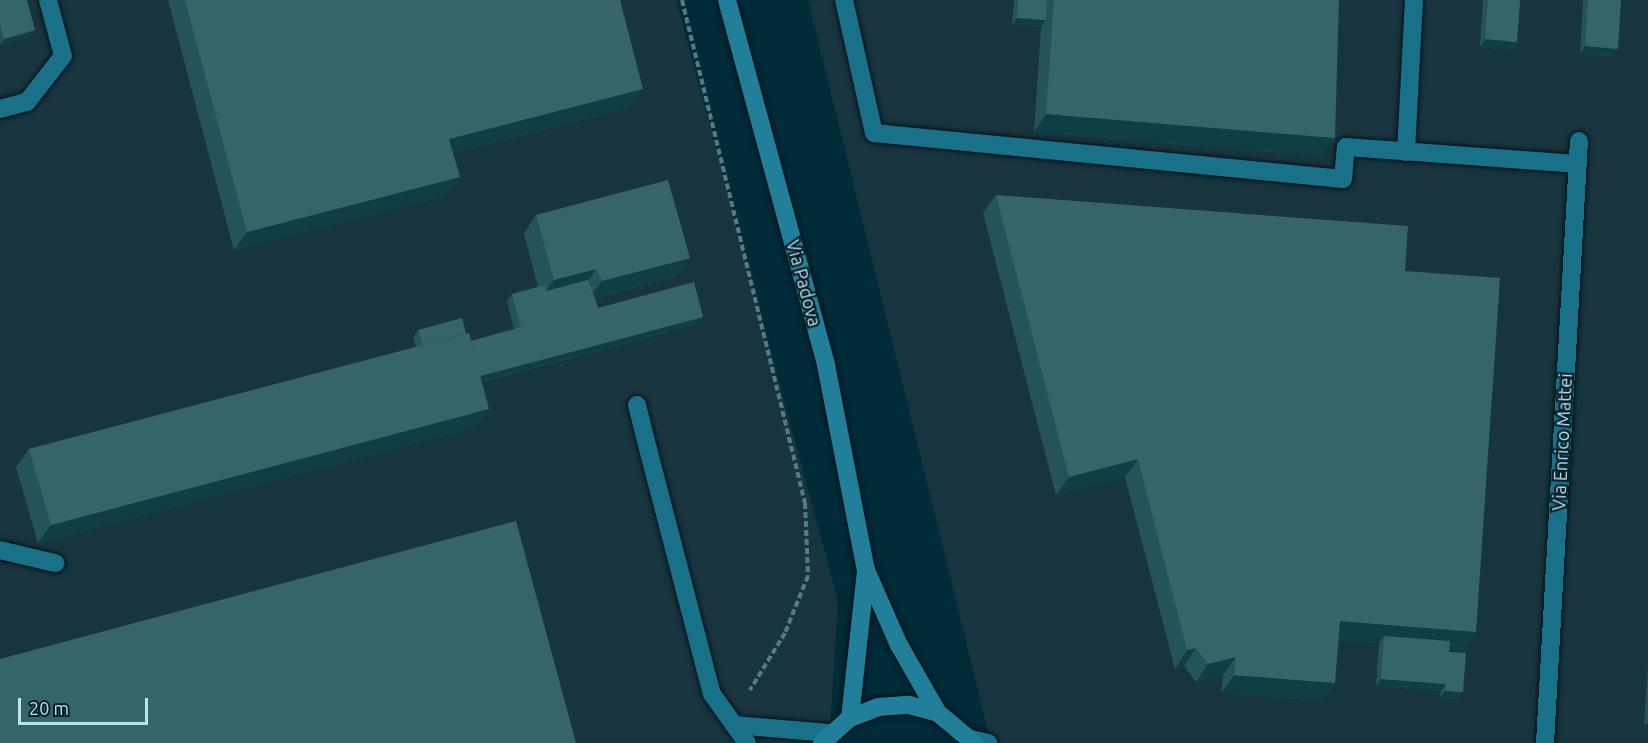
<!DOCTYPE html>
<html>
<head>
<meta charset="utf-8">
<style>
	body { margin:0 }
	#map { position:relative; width:1648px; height:743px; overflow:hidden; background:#002b38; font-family:Ubuntu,sans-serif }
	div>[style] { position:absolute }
	.built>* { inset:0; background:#18353f }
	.path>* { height:4px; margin-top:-2px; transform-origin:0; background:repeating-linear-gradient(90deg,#527b88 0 6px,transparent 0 9px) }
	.roads { filter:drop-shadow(0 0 2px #00121a) drop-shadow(0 0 2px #00121a) }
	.lane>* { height:18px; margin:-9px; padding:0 9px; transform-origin:9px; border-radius:9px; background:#187089 }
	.street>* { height:18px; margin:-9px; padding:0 9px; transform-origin:9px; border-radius:9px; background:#187089 }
	.secondary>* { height:18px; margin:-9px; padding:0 9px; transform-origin:9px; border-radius:9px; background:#217f9a }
	.wall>* { inset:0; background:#245459 }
	.shaded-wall>* { inset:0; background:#0f3e45 }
	.building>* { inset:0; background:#356469 }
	span { translate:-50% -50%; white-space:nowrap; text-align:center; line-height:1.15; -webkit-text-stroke:4.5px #072028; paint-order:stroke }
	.street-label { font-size:18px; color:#bbe0ee }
	.scale { position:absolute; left:18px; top:698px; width:130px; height:27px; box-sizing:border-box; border:3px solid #bbe0ee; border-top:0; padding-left:8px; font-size:18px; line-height:21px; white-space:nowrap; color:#bbe0ee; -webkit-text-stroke:4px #072028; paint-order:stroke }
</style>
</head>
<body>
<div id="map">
	<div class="built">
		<div style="clip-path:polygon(0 0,676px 0,838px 601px,829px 743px,0 743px)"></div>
		<div style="clip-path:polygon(808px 0,1648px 0,1648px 743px,991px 743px)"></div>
	</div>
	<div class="path">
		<div style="left:682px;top:0;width:518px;rotate:76.26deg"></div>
		<div style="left:805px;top:503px;width:73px;rotate:87.6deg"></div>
		<div style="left:808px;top:576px;width:61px;rotate:112deg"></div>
		<div style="left:785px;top:633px;width:67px;rotate:121.6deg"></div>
	</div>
	<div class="roads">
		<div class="lane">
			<div style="left:844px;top:0;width:136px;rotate:77.3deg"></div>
			<div style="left:874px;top:133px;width:471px;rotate:5.6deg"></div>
			<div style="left:1343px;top:179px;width:32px;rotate:-85deg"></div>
			<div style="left:1346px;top:147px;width:232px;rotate:4.2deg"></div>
			<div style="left:1406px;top:152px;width:152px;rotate:-87deg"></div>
			<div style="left:637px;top:405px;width:45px;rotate:76deg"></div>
			<div style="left:0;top:550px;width:57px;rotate:13.3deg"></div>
		</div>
		<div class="street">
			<div style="left:0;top:109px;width:28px;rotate:-15deg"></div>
			<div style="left:27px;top:102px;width:58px;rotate:-52deg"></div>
			<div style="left:63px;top:56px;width:58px;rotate:-105deg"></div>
			<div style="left:648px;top:449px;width:253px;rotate:75.4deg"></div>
			<div style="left:712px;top:694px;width:60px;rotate:54.5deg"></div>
			<div style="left:734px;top:725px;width:96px;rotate:4.8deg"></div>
			<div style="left:971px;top:739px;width:18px;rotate:13deg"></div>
			<div style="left:1545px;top:743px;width:603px;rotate:-86.77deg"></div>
		</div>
		<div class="secondary">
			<div style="left:727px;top:0;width:378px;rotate:74.8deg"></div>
			<div style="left:826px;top:365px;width:209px;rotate:79deg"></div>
			<div style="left:866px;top:570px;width:82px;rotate:66.3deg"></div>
			<div style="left:899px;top:645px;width:78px;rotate:60.2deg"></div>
			<div style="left:850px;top:718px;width:149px;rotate:-83.8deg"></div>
			<div style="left:822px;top:743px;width:38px;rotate:-42deg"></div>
			<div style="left:850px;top:718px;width:30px;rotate:-21deg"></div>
			<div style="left:878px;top:707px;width:31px;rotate:-4deg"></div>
			<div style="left:909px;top:705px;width:30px;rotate:15deg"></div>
			<div style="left:938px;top:713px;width:47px;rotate:39.8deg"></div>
		</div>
	</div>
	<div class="wall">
		<div style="clip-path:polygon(0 0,35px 30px,30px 37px,0 45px)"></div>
		<div style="clip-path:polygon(168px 0,620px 0,630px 107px,453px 153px,447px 195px,234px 250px)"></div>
		<div style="clip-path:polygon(1014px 0,1339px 0,1322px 156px,1034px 132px,1041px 27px,1012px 25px)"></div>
		<div style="clip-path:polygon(1483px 0,1520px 0,1517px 42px,1512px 50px,1480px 47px)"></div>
		<div style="clip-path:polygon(1583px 0,1621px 0,1613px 56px,1580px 54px)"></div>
		<div style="clip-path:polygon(996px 195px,1405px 271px,1463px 650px,1449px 649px,1449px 652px,1463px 692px,1458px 699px,1440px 698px,1441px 691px,1376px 686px,1379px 643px,1339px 640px,1323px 701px,1221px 693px,1223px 675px,1196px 682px,1184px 666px,1175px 669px,1125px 477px,1056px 495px,983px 213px)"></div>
		<div style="clip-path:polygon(536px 215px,690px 258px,678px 276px,595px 298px,598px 308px,703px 317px,698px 324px,482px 382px,476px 427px,38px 543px,16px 467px,29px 449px,416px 347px,413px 337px,418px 330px,466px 333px,471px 341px,514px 329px,507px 301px,512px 294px,538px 287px,524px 233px)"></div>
		<div style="clip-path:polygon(1648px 666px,1648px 724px,1644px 724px)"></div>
	</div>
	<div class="shaded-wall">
		<div style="clip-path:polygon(1017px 18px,1046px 20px,1041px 27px,1012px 25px)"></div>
		<div style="clip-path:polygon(35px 30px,30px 37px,0 45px,4px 39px)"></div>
		<div style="clip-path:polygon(1485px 39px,1517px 42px,1512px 50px,1480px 47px)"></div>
		<div style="clip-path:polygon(1585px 46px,1618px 49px,1613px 56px,1580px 54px)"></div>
		<div style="clip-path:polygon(643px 89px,630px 107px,437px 157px,449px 139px)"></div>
		<div style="clip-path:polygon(1046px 114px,1335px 138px,1322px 156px,1034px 132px)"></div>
		<div style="clip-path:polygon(460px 177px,447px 195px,234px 250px,247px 232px)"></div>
		<div style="clip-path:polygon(690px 258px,678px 276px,589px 299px,602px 281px)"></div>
		<div style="clip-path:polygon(596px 269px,583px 287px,541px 298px,554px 280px)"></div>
		<div style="clip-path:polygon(703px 317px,698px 324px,465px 386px,470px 379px)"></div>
		<div style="clip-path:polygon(489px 409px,476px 427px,38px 543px,51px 525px)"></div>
		<div style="clip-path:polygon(1138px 459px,1125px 477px,1056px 495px,1069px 477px)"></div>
		<div style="clip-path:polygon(1340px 621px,1476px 632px,1463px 650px,1384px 644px,1384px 636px,1379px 643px,1327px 639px)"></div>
		<div style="clip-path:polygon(1196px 648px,1184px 666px,1175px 669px,1187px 650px)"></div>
		<div style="clip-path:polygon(1236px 657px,1223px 675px,1196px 682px,1208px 664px)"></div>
		<div style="clip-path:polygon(1234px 675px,1335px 683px,1323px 701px,1221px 693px)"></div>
		<div style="clip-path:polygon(1381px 679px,1446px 684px,1441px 691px,1376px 686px)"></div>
		<div style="clip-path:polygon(1445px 691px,1463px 692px,1458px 699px,1440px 698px)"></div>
	</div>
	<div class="building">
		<div style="clip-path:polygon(0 0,27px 0,35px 30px,4px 39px,0 24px)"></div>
		<div style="clip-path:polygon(185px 0,620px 0,643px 89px,449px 139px,460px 177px,247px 232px)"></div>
		<div style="clip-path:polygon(1018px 0,1047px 0,1046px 20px,1017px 18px)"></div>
		<div style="clip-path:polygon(1054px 0,1339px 0,1335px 138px,1046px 114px)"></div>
		<div style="clip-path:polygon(1488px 0,1520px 0,1517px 42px,1485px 39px)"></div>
		<div style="clip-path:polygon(1588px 0,1621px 0,1618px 49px,1585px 46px)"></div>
		<div style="clip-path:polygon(668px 180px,690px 258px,602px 281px,596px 269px,554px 280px,536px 215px)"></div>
		<div style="clip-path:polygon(996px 195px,1408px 226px,1405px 271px,1500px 278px,1476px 632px,1340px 621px,1335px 683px,1234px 675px,1236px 657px,1208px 664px,1196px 648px,1187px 650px,1138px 459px,1069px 477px)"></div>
		<div style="clip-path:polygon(588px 280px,598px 308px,694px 282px,703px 317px,480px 376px,471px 341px,521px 327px,512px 294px,545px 285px,546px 291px)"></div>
		<div style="clip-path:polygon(462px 318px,466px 333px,423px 345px,418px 330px)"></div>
		<div style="clip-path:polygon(469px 333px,489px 409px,51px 525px,29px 449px)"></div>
		<div style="clip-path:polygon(516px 521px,576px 743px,0 743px,0 659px)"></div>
		<div style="clip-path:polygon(1384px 636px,1450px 641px,1449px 652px,1466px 653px,1463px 692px,1445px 691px,1446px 684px,1381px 679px)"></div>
	</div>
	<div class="street-label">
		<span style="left:804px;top:283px;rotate:75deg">Via Padova</span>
		<span style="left:1562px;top:442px;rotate:-87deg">Via Enrico Mattei</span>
	</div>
	<div class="scale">20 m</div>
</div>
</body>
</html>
